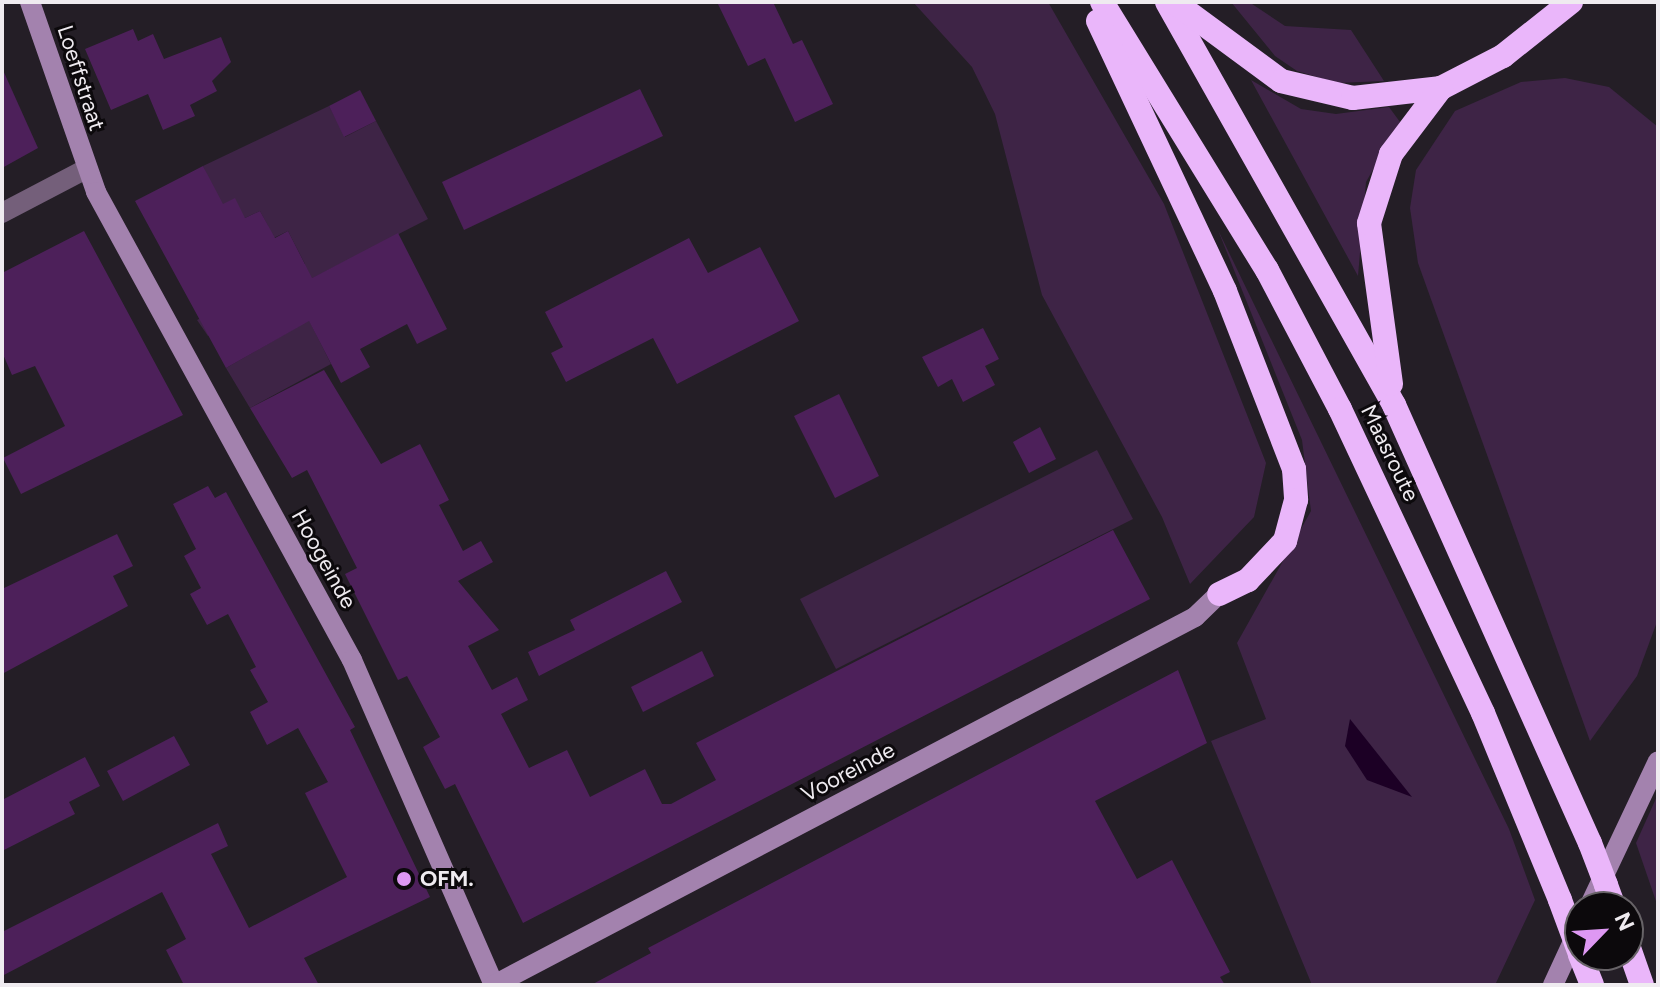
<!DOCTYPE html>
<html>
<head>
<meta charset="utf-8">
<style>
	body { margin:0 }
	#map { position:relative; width:1660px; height:987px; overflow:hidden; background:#241e26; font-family:Figtree,sans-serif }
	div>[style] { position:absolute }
	.green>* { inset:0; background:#3e2446 }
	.water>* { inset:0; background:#1c0025 }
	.building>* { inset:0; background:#4d205a }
	.street>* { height:20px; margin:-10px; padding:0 10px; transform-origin:10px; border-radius:10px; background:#745f7a }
	.secondary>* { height:20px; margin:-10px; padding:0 10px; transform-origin:10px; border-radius:10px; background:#a382ae }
	.highway>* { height:24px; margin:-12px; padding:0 12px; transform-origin:12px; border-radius:12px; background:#eab6fa }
	.highway-bridge>* { height:24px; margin:-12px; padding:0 12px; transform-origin:12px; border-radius:12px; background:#eab6fa }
	.dots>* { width:22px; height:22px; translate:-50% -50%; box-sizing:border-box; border:4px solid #0c090c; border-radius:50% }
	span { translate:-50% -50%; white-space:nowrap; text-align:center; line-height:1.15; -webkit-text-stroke:6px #0c090c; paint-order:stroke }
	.street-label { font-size:22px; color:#efebf0 }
	.poi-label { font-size:22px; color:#efebf0; font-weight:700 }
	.left { translate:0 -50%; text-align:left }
	.frame { position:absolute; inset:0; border:4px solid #efebf0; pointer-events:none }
	.north { position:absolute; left:1564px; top:891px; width:80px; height:80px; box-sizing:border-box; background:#0c090c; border:2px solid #676367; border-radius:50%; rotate:65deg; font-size:22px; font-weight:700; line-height:32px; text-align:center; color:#efebf0 }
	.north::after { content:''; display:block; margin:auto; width:28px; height:36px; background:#de98f3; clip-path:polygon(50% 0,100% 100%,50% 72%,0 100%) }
</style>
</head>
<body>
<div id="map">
	<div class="green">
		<div style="clip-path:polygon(913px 2px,1048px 2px,1164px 204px,1266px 463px,1254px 517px,1190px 584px,1162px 517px,1042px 295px,995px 114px,972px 67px)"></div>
		<div style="clip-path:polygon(1231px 2px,1249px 2px,1285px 26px,1351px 30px,1384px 81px,1337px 83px,1297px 71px,1275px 56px)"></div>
		<div style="clip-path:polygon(1565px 78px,1609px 87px,1658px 127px,1658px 619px,1637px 676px,1590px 741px,1418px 263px,1410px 208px,1416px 170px,1455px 111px,1521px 82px)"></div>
		<div style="clip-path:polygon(1251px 80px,1301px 109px,1336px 114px,1389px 107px,1400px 122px,1366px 182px,1358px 276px)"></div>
		<div style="clip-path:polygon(329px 106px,345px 137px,376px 121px,428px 219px,293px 288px,331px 364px,250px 408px,226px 368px,299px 326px,278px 293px,208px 336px,197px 320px,305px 264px,288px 231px,253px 248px,268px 226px,260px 211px,245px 218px,221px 205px,203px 166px)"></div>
		<div style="clip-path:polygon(1218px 230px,1509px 829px,1535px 900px,1495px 985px,1312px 985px,1211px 741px,1266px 719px,1237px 643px,1311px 511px,1302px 440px)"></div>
		<div style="clip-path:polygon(1097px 450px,1133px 519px,836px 669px,800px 599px)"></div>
		<div style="clip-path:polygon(1658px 794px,1658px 907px,1636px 843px)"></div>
	</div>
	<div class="water">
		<div style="clip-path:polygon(1350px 719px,1412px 797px,1367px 780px,1345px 746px)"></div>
	</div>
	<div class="building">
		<div style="clip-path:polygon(717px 2px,773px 2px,793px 44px,802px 40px,833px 104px,795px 122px,765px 58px,748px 66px)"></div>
		<div style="clip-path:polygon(133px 29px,138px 41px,153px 34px,164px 59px,221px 37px,231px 62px,212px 81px,217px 91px,190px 105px,195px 116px,163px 130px,148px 94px,111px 110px,85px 49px)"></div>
		<div style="clip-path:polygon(2px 68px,38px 148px,2px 168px)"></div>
		<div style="clip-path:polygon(640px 89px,663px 136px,464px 230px,442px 182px)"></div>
		<div style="clip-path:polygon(360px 90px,376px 121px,344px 137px,329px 106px)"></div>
		<div style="clip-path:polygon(203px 166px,223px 204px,235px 198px,245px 218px,260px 211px,275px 238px,288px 231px,312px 278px,398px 233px,447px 329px,417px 344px,407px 324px,360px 349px,370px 367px,341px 383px,309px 321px,226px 368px,135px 201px)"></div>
		<div style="clip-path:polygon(84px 231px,183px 415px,21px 494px,3px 458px,65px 426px,35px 366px,12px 375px,2px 352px,2px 273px)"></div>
		<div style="clip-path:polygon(689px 238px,708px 273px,760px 247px,799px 321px,677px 384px,653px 338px,566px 382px,551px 353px,563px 347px,545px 312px)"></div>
		<div style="clip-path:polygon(983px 328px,999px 359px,985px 366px,995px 385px,963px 402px,952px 379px,938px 387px,922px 357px)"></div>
		<div style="clip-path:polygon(324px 370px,381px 464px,420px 444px,449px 500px,439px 505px,463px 551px,481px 541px,493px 562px,458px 581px,499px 630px,468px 646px,492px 690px,517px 677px,528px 700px,501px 714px,529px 768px,567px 750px,590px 797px,645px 769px,662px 804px,671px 804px,716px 780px,696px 743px,1113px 530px,1150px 599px,523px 923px,455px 784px,445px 789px,423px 747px,440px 737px,407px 676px,398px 680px,345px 574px,357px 568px,307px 470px,292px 478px,250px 408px)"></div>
		<div style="clip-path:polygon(839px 394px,879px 476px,835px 498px,794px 416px)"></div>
		<div style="clip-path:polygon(1040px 427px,1056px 459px,1029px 473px,1013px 442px)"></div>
		<div style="clip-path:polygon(208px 486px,215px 498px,226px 492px,355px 727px,350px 730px,430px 897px,304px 958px,319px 985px,184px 985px,166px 950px,186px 939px,162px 892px,2px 976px,2px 932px,218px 823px,228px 846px,211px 854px,249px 928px,347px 877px,305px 793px,328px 782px,298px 728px,267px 745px,250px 712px,268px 702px,250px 670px,256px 667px,228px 614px,207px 625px,190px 594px,201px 588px,184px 556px,196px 549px,173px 504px)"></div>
		<div style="clip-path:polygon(117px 534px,133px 566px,113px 576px,128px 606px,2px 674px,2px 589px)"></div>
		<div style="clip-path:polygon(666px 571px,682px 602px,539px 676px,528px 652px,575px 630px,570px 620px)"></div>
		<div style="clip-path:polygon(702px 651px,714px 676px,643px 712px,631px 687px)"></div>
		<div style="clip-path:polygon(1178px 670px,1207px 743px,1095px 801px,1137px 879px,1172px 860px,1230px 972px,1220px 977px,1225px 985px,591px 985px,651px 953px,648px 948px)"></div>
		<div style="clip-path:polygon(174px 736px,190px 765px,123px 801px,107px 771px)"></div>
		<div style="clip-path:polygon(85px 757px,100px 786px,69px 802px,75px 814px,2px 851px,2px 800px)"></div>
	</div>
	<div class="street">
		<div style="left:2px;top:213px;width:95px;rotate:-27.6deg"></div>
	</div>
	<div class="secondary">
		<div style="left:30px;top:2px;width:201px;rotate:70.8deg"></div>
		<div style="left:96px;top:192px;width:533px;rotate:61.32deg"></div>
		<div style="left:352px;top:660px;width:355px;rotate:66.4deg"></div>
		<div style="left:1589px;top:907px;width:161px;rotate:-64.7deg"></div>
		<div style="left:494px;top:985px;width:792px;rotate:-27.7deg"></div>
		<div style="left:1195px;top:617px;width:33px;rotate:-44deg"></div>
		<div style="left:1553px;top:985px;width:60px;rotate:-65.2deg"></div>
	</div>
	<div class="highway">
		<div style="left:1102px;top:2px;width:315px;rotate:58.4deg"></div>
		<div style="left:1267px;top:270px;width:157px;rotate:62.3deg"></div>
		<div style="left:1340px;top:409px;width:336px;rotate:64.8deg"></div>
		<div style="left:1483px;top:713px;width:202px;rotate:67.6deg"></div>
		<div style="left:1167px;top:2px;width:463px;rotate:60.6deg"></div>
		<div style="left:1394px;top:405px;width:480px;rotate:65.9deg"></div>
		<div style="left:1174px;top:2px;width:133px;rotate:36.4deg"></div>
		<div style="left:1281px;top:81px;width:74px;rotate:13.3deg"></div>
		<div style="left:1353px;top:98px;width:89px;rotate:-6.5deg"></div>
		<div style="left:1441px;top:88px;width:70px;rotate:-27.3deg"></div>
		<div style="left:1503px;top:56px;width:87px;rotate:-38.5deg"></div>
		<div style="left:1098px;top:21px;width:298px;rotate:64.8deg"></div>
		<div style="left:1225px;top:291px;width:191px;rotate:68.8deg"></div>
		<div style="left:1294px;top:469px;width:31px;rotate:86deg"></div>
		<div style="left:1296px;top:500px;width:42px;rotate:105deg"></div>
		<div style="left:1285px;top:541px;width:54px;rotate:133.5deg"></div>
		<div style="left:1248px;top:580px;width:32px;rotate:154deg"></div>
		<div style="left:1391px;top:384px;width:162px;rotate:-97.8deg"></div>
		<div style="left:1369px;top:223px;width:72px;rotate:-72.3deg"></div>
		<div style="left:1391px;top:154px;width:83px;rotate:-52.9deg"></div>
		<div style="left:1606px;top:885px;width:23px;rotate:70deg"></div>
		<div style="left:1628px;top:945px;width:42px;rotate:70.7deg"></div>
		<div style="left:1580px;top:955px;width:32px;rotate:68deg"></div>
	</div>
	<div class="highway-bridge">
		<div style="left:1590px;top:843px;width:45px;rotate:69.1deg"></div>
		<div style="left:1560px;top:900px;width:58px;rotate:69.7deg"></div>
	</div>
	<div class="dots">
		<div style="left:404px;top:879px;background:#de98f3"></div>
	</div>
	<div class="street-label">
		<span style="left:81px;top:78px;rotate:72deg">Loeffstraat</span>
		<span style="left:1390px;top:453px;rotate:64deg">Maasroute</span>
		<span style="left:324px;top:559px;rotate:61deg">Hoogeinde</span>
		<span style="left:848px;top:772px;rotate:-28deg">Vooreinde</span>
	</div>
	<div class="poi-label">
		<span class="left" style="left:420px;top:879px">OFM.</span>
	</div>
	<div class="frame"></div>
	<div class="north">N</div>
</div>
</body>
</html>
